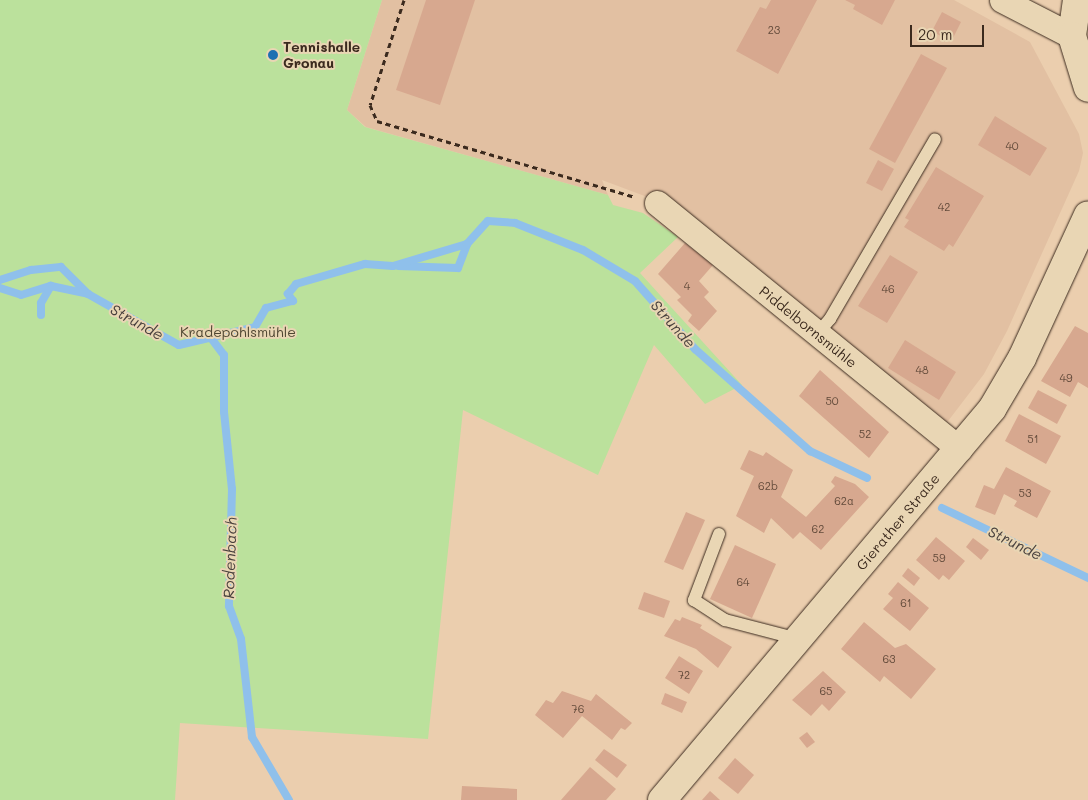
<!DOCTYPE html>
<html>
<head>
<meta charset="utf-8">
<style>
	body { margin:0 }
	#map { position:relative; width:1088px; height:800px; overflow:hidden; background:#ebceae; font-family:Mali,sans-serif }
	div>[style] { position:absolute }
	.built>* { inset:0; background:#e2c0a2 }
	.green>* { inset:0; background:#bbe19c }
	.stream>* { height:8px; margin:-4px; padding:0 4px; transform-origin:4px; border-radius:4px; background:#8fc0eb }
	.building>* { inset:0; background:#d7a88f }
	.path>* { height:3px; margin-top:-1.5px; transform-origin:0; background:repeating-linear-gradient(90deg,#3b2a1e 0 5px,transparent 0 9px) }
	.roads { filter:drop-shadow(0 0 1px #3b2a1e) drop-shadow(0 0 1px #3b2a1e) }
	.service>* { height:12px; margin:-6px; padding:0 6px; transform-origin:6px; border-radius:6px; background:#e9d6b4 }
	.minor>* { height:25px; margin:-12.5px; padding:0 12.5px; transform-origin:12.5px; border-radius:12.5px; background:#e9d6b4 }
	.tertiary>* { height:28px; margin:-14px; padding:0 14px; transform-origin:14px; border-radius:14px; background:#e9d6b4 }
	.dots>* { width:14px; height:14px; translate:-50% -50%; box-sizing:border-box; border:2px solid #e9d6b4; border-radius:50% }
	span { translate:-50% -50%; white-space:nowrap; text-align:center; line-height:1.15; -webkit-text-stroke:4px #e9d6b4; paint-order:stroke }
	.number-label { font-size:11px; color:#624a3a }
	.number-label span { -webkit-text-stroke-width:0 }
	.poi-label { font-size:14px; color:#3b2a1e; font-weight:700 }
	.left { translate:0 -50%; text-align:left }
	.street-label { font-size:14px; color:#3b2a1e }
	.park-label { font-size:14px; color:#4e4531 }
	.water-label { font-size:15px; color:#48403d; font-style:italic }
	.scale { position:absolute; left:910px; top:25px; width:74px; height:22px; box-sizing:border-box; border:2px solid #3b2a1e; border-top:0; padding-left:6px; font-size:15px; line-height:18px; white-space:nowrap; color:#3b2a1e; -webkit-text-stroke:4px #e9d6b4; paint-order:stroke }
</style>
</head>
<body>
<div id="map">
	<div class="built">
		<div style="clip-path:polygon(382px 0,954px 0,1030px 42px,1079px 134px,1083px 153px,1079px 171px,1007px 331px,984px 374px,942px 429px,650px 198px,602px 180px,608px 195px,366px 127px,347px 110px)"></div>
	</div>
	<div class="green">
		<div style="clip-path:polygon(0 0,382px 0,347px 110px,365px 127px,608px 195px,613px 205px,643px 213px,678px 237px,640px 273px,742px 385px,705px 404px,654px 345px,598px 475px,463px 410px,428px 739px,180px 723px,175px 800px,0 800px)"></div>
	</div>
	<div class="stream">
		<div style="left:398px;top:266px;width:60px;rotate:1.9deg"></div>
		<div style="left:458px;top:268px;width:26px;rotate:-69deg"></div>
		<div style="left:0;top:280px;width:33px;rotate:-18deg"></div>
		<div style="left:31px;top:270px;width:30px;rotate:-6deg"></div>
		<div style="left:61px;top:267px;width:38px;rotate:45deg"></div>
		<div style="left:0;top:288px;width:22px;rotate:18deg"></div>
		<div style="left:21px;top:295px;width:31px;rotate:-17deg"></div>
		<div style="left:51px;top:286px;width:38px;rotate:12deg"></div>
		<div style="left:88px;top:294px;width:104px;rotate:29.3deg"></div>
		<div style="left:179px;top:345px;width:78px;rotate:-13.3deg"></div>
		<div style="left:255px;top:327px;width:22px;rotate:-60deg"></div>
		<div style="left:266px;top:308px;width:28px;rotate:-15deg"></div>
		<div style="left:293px;top:301px;width:9px;rotate:-126deg"></div>
		<div style="left:288px;top:294px;width:13px;rotate:-51deg"></div>
		<div style="left:296px;top:284px;width:72px;rotate:-16.2deg"></div>
		<div style="left:365px;top:264px;width:28px;rotate:4deg"></div>
		<div style="left:393px;top:266px;width:77px;rotate:-16.6deg"></div>
		<div style="left:467px;top:244px;width:31px;rotate:-48deg"></div>
		<div style="left:488px;top:221px;width:27px;rotate:4deg"></div>
		<div style="left:515px;top:223px;width:73px;rotate:21.7deg"></div>
		<div style="left:583px;top:250px;width:61px;rotate:30.8deg"></div>
		<div style="left:635px;top:281px;width:91px;rotate:48.6deg"></div>
		<div style="left:695px;top:349px;width:154px;rotate:41.6deg"></div>
		<div style="left:810px;top:451px;width:63px;rotate:25.3deg"></div>
		<div style="left:41px;top:315px;width:12px;rotate:-90deg"></div>
		<div style="left:41px;top:303px;width:20px;rotate:-60deg"></div>
		<div style="left:211px;top:338px;width:21px;rotate:53deg"></div>
		<div style="left:224px;top:355px;width:57px;rotate:90deg"></div>
		<div style="left:224px;top:412px;width:77px;rotate:84.1deg"></div>
		<div style="left:232px;top:489px;width:117px;rotate:91.5deg"></div>
		<div style="left:229px;top:606px;width:35px;rotate:70deg"></div>
		<div style="left:241px;top:639px;width:99px;rotate:83.6deg"></div>
		<div style="left:252px;top:737px;width:73px;rotate:59.6deg"></div>
		<div style="left:942px;top:508px;width:162px;rotate:25.6deg"></div>
	</div>
	<div class="building">
		<div style="clip-path:polygon(426px 0,475px 0,440px 105px,396px 90px)"></div>
		<div style="clip-path:polygon(771px 0,817px 0,778px 74px,736px 51px,760px 7px,766px 9px)"></div>
		<div style="clip-path:polygon(845px 0,895px 0,882px 25px,853px 9px,855px 5px)"></div>
		<div style="clip-path:polygon(942px 12px,961px 22px,951px 42px,932px 31px)"></div>
		<div style="clip-path:polygon(921px 54px,947px 68px,895px 163px,869px 149px)"></div>
		<div style="clip-path:polygon(995px 116px,1047px 148px,1030px 176px,978px 145px)"></div>
		<div style="clip-path:polygon(878px 160px,894px 169px,882px 191px,866px 183px)"></div>
		<div style="clip-path:polygon(936px 167px,984px 196px,953px 247px,949px 244px,944px 251px,904px 227px,909px 220px,905px 218px)"></div>
		<div style="clip-path:polygon(685px 243px,713px 265px,699px 281px,709px 292px,704px 297px,717px 311px,699px 331px,688px 321px,692px 315px,677px 300px,681px 297px,658px 274px)"></div>
		<div style="clip-path:polygon(890px 255px,918px 272px,887px 323px,858px 306px)"></div>
		<div style="clip-path:polygon(1075px 326px,1088px 333px,1088px 388px,1078px 382px,1070px 397px,1041px 381px)"></div>
		<div style="clip-path:polygon(905px 340px,956px 372px,939px 400px,888px 368px)"></div>
		<div style="clip-path:polygon(820px 370px,889px 432px,869px 458px,799px 396px)"></div>
		<div style="clip-path:polygon(1038px 390px,1067px 405px,1057px 424px,1028px 408px)"></div>
		<div style="clip-path:polygon(1019px 414px,1061px 436px,1046px 464px,1005px 441px)"></div>
		<div style="clip-path:polygon(749px 450px,763px 456px,766px 452px,793px 470px,781px 497px,806px 517px,835px 486px,831px 482px,835px 476px,855px 484px,869px 497px,821px 550px,800px 532px,793px 539px,771px 518px,764px 533px,736px 516px,754px 476px,740px 469px)"></div>
		<div style="clip-path:polygon(1006px 467px,1051px 491px,1037px 518px,1014px 506px,1017px 501px,1004px 494px,995px 515px,975px 507px,984px 485px,994px 489px)"></div>
		<div style="clip-path:polygon(686px 512px,705px 520px,683px 570px,664px 562px)"></div>
		<div style="clip-path:polygon(936px 537px,965px 561px,949px 580px,943px 575px,939px 580px,916px 560px)"></div>
		<div style="clip-path:polygon(973px 538px,989px 550px,981px 560px,966px 547px)"></div>
		<div style="clip-path:polygon(735px 545px,776px 564px,752px 618px,710px 599px)"></div>
		<div style="clip-path:polygon(908px 568px,920px 578px,914px 586px,902px 576px)"></div>
		<div style="clip-path:polygon(898px 582px,929px 608px,910px 631px,883px 609px,893px 598px,888px 594px)"></div>
		<div style="clip-path:polygon(644px 592px,670px 601px,664px 618px,638px 609px)"></div>
		<div style="clip-path:polygon(682px 617px,702px 625px,700px 628px,732px 647px,718px 668px,696px 649px,664px 636px,675px 619px,680px 621px)"></div>
		<div style="clip-path:polygon(864px 622px,895px 648px,906px 644px,936px 669px,911px 699px,884px 676px,880px 682px,841px 649px)"></div>
		<div style="clip-path:polygon(679px 656px,703px 671px,689px 694px,665px 678px)"></div>
		<div style="clip-path:polygon(823px 671px,846px 692px,829px 711px,822px 704px,811px 716px,792px 700px)"></div>
		<div style="clip-path:polygon(562px 691px,591px 701px,596px 694px,632px 723px,625px 730px,621px 728px,612px 740px,582px 716px,563px 738px,535px 715px,546px 700px,553px 703px)"></div>
		<div style="clip-path:polygon(665px 693px,687px 702px,682px 713px,661px 704px)"></div>
		<div style="clip-path:polygon(807px 732px,815px 742px,807px 748px,799px 738px)"></div>
		<div style="clip-path:polygon(604px 749px,627px 765px,617px 778px,595px 760px)"></div>
		<div style="clip-path:polygon(735px 758px,754px 775px,738px 794px,718px 778px)"></div>
		<div style="clip-path:polygon(590px 767px,616px 789px,606px 800px,561px 800px)"></div>
		<div style="clip-path:polygon(462px 786px,517px 789px,517px 800px,461px 800px)"></div>
		<div style="clip-path:polygon(710px 791px,720px 800px,702px 800px)"></div>
	</div>
	<div class="path">
		<div style="left:404px;top:0;width:110px;rotate:107.9deg"></div>
		<div style="left:370px;top:105px;width:17px;rotate:66deg"></div>
		<div style="left:377px;top:121px;width:269px;rotate:16.4deg"></div>
	</div>
	<div class="roads">
		<div class="service">
			<div style="left:817px;top:334px;width:20px;rotate:-49deg"></div>
			<div style="left:830px;top:319px;width:208px;rotate:-59.7deg"></div>
			<div style="left:719px;top:534px;width:71px;rotate:110.7deg"></div>
			<div style="left:694px;top:600px;width:37px;rotate:33deg"></div>
			<div style="left:725px;top:620px;width:75px;rotate:14.6deg"></div>
		</div>
		<div class="minor">
			<div style="left:1002px;top:0;width:79px;rotate:27.2deg"></div>
			<div style="left:657px;top:203px;width:390px;rotate:39.1deg"></div>
		</div>
		<div class="tertiary">
			<div style="left:1077px;top:0;width:36px;rotate:98deg"></div>
			<div style="left:1072px;top:36px;width:54px;rotate:72.9deg"></div>
			<div style="left:662px;top:800px;width:512px;rotate:-49.84deg"></div>
			<div style="left:992px;top:409px;width:59px;rotate:-59.5deg"></div>
			<div style="left:1022px;top:358px;width:157px;rotate:-65.2deg"></div>
		</div>
	</div>
	<div class="dots">
		<div style="left:273px;top:55px;background:#1f6fb2"></div>
	</div>
	<div class="number-label">
		<span style="left:774px;top:30px">23</span>
		<span style="left:1012px;top:146px">40</span>
		<span style="left:944px;top:207px">42</span>
		<span style="left:687px;top:286px">4</span>
		<span style="left:888px;top:289px">46</span>
		<span style="left:922px;top:370px">48</span>
		<span style="left:1066px;top:378px">49</span>
		<span style="left:832px;top:401px">50</span>
		<span style="left:865px;top:434px">52</span>
		<span style="left:1033px;top:439px">51</span>
		<span style="left:768px;top:486px">62b</span>
		<span style="left:1025px;top:493px">53</span>
		<span style="left:844px;top:501px">62a</span>
		<span style="left:818px;top:529px">62</span>
		<span style="left:939px;top:558px">59</span>
		<span style="left:743px;top:582px">64</span>
		<span style="left:906px;top:603px">61</span>
		<span style="left:889px;top:659px">63</span>
		<span style="left:684px;top:675px">72</span>
		<span style="left:826px;top:691px">65</span>
		<span style="left:578px;top:709px">76</span>
	</div>
	<div class="poi-label">
		<span class="left" style="left:283px;top:55px">Tennishalle<br>Gronau</span>
	</div>
	<div class="street-label">
		<span style="left:808px;top:327px;rotate:39deg">Piddelbornsmühle</span>
		<span style="left:898px;top:522px;rotate:-50deg">Gierather Straße</span>
	</div>
	<div class="park-label">
		<span style="left:238px;top:332px">Kradepohlsmühle</span>
	</div>
	<div class="water-label">
		<span style="left:137px;top:322px;rotate:29deg">Strunde</span>
		<span style="left:673px;top:324px;rotate:48deg">Strunde</span>
		<span style="left:1015px;top:543px;rotate:26deg">Strunde</span>
		<span style="left:230px;top:558px;rotate:-88deg">Rodenbach</span>
	</div>
	<div class="scale">20 m</div>
</div>
</body>
</html>
